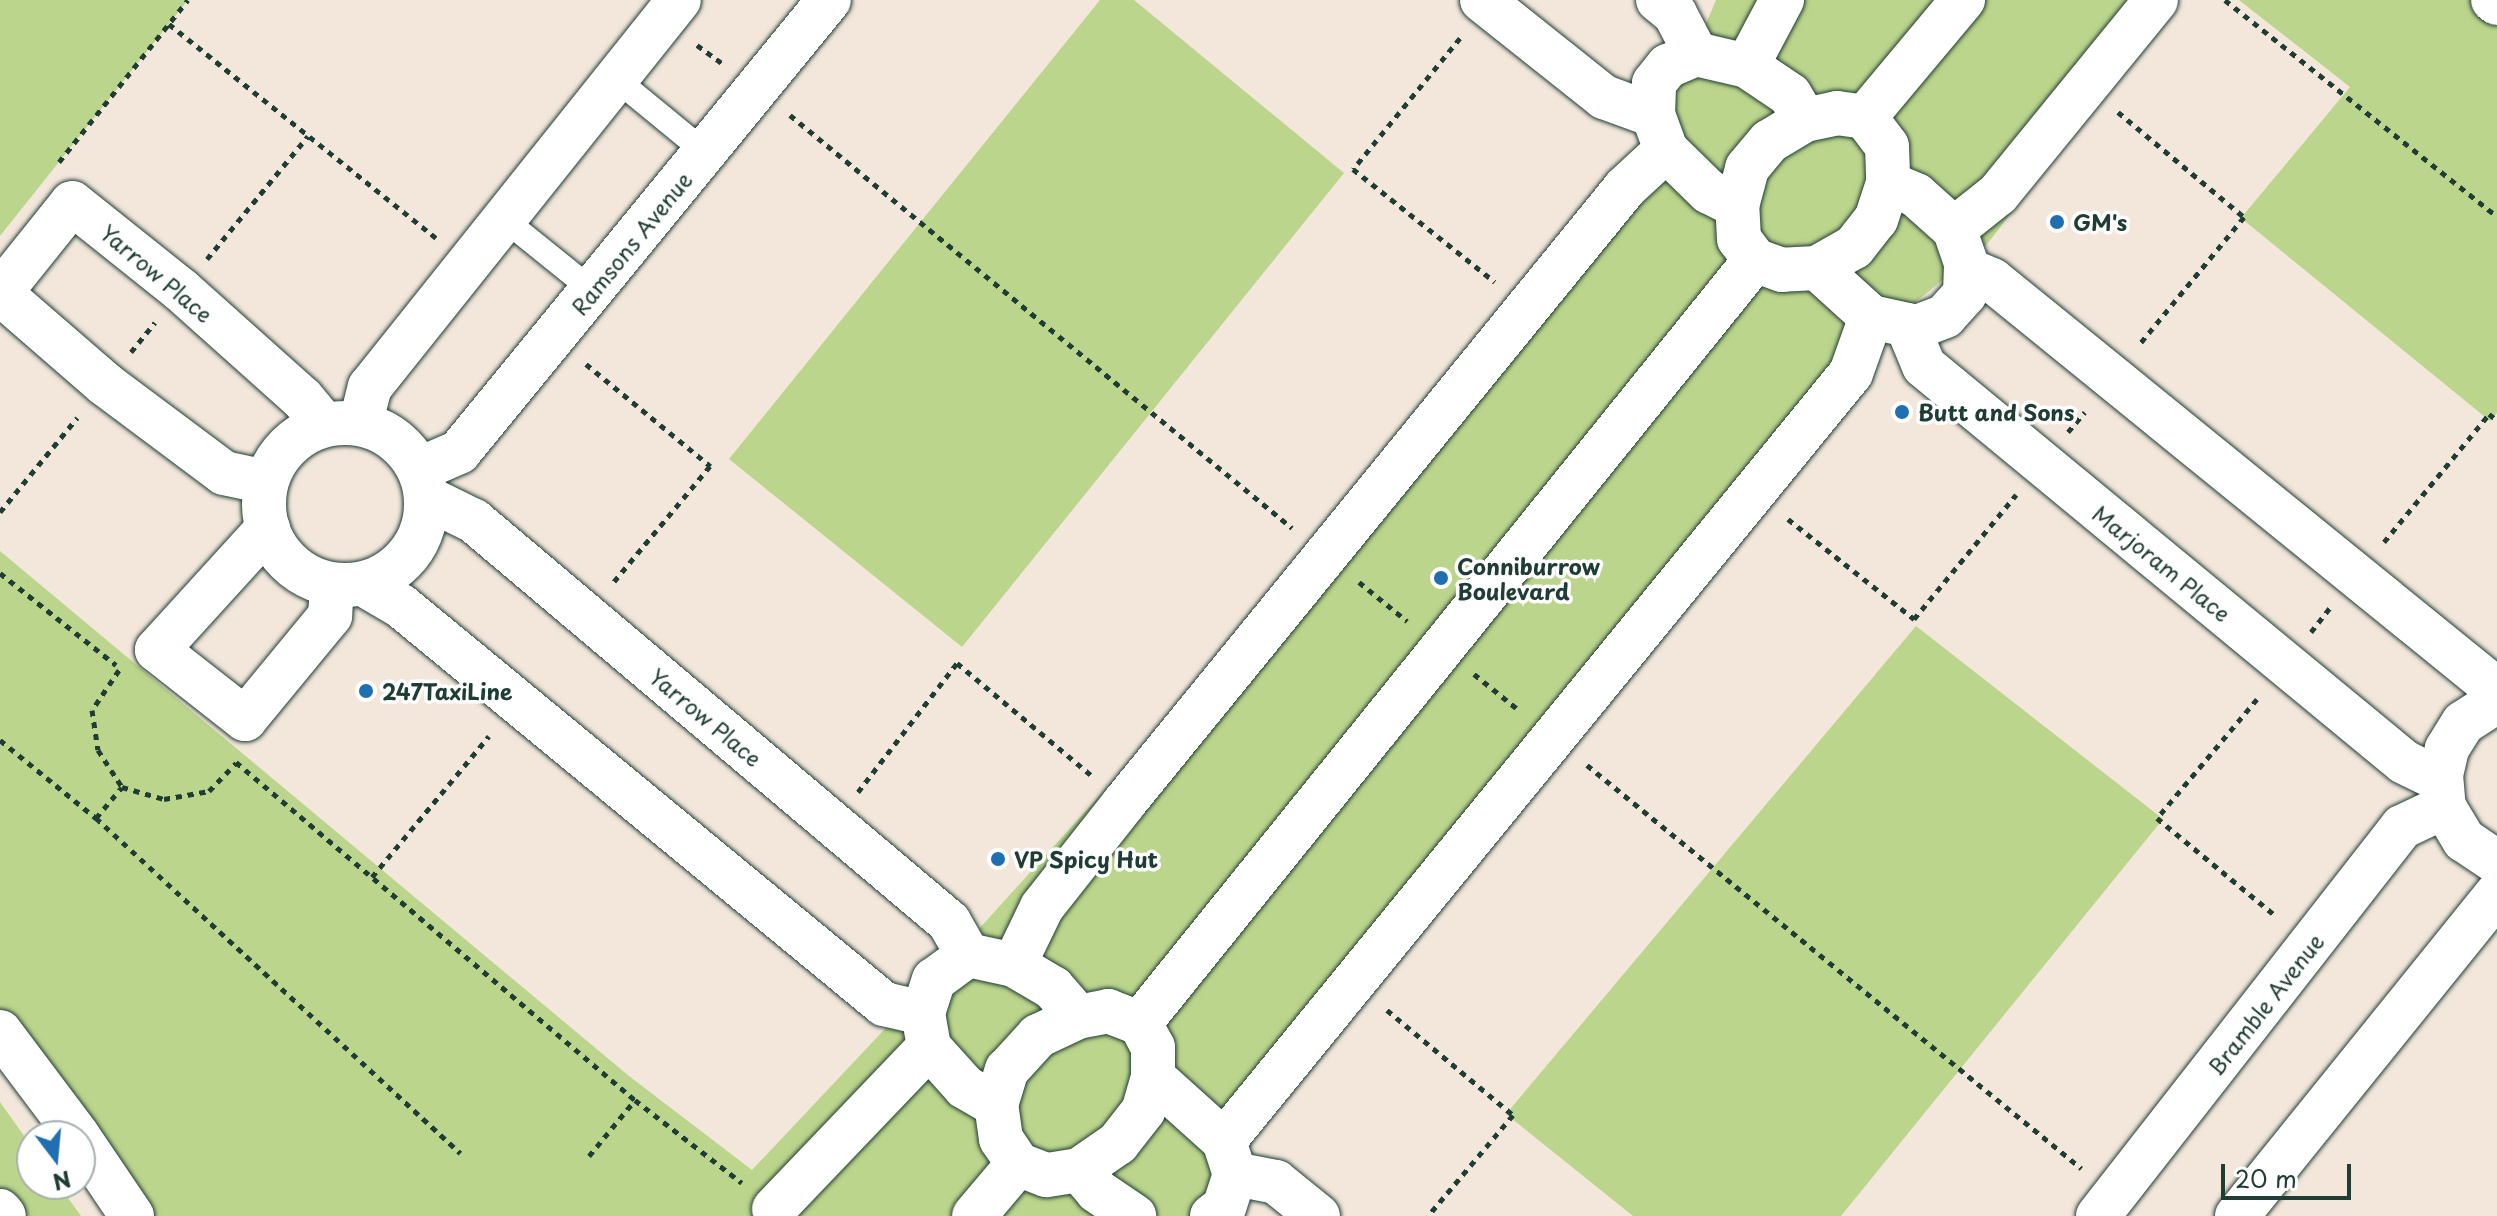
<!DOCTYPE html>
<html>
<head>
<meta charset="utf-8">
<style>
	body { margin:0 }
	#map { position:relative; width:2497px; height:1216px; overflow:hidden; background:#f3e7db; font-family:"Playpen Sans",sans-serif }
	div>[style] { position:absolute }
	.green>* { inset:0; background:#bcd58c }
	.path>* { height:5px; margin-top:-2.5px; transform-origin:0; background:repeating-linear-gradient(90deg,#1f3d34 0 6px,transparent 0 12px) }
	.roads { filter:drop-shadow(0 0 2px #1f3d34) drop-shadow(0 0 2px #1f3d34) }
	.lane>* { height:24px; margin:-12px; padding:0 12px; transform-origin:12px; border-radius:12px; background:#fff }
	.street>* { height:44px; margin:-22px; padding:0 22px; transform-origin:22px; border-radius:22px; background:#fff }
	.street>.ring { margin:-22px; padding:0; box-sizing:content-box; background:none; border:44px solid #fff; border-radius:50% }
	.secondary>* { height:44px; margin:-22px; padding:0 22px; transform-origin:22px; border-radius:22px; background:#fff }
	.dots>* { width:22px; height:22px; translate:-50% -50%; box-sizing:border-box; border:4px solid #fff; border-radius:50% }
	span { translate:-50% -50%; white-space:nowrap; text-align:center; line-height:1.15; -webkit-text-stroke:7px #fff; paint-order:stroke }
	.poi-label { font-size:22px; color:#1f3d34; font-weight:700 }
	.left { translate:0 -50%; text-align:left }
	.street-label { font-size:22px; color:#1f3d34 }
	.north { position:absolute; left:16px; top:1120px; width:80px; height:80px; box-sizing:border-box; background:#fff; border:2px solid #a5b1ae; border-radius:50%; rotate:164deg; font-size:22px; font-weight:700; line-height:32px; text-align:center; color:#1f3d34 }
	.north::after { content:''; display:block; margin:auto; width:28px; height:36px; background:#1f6fb2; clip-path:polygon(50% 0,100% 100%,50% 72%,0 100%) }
	.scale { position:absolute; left:2221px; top:1164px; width:130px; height:36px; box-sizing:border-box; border:4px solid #1f3d34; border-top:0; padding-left:10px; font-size:24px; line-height:28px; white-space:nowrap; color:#1f3d34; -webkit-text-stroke:6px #fff; paint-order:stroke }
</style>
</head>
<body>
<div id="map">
	<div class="green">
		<div style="clip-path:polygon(0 0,188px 0,0 236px)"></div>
		<div style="clip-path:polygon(1100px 0,1134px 0,1344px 173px,962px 647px,729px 459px)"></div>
		<div style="clip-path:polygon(1716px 0,2179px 0,1987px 244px,1818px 381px,1243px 1131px,1221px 1216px,132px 1216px,0 1032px,0 551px,629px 1076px,752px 1170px,978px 930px,1626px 214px)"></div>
		<div style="clip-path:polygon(2239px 0,2497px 0,2497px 413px,2490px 421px,2241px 218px,2350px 87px)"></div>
		<div style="clip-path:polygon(1916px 626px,2163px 819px,1841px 1216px,1633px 1216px,1506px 1114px)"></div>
		<div style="clip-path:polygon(0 1102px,32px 1147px,32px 1184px,58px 1184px,81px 1216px,18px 1216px,0 1190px)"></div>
	</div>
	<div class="path">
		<div style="left:2225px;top:0;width:347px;rotate:38.5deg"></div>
		<div style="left:169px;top:24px;width:342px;rotate:38.7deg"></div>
		<div style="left:1460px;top:38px;width:169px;rotate:129.2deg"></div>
		<div style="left:1353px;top:169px;width:181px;rotate:38.5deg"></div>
		<div style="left:697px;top:45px;width:31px;rotate:36deg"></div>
		<div style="left:2118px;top:112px;width:164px;rotate:39.8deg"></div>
		<div style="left:2244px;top:217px;width:166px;rotate:129.4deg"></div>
		<div style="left:790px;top:115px;width:650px;rotate:39.44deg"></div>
		<div style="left:59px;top:162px;width:207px;rotate:-51.5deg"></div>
		<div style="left:207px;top:259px;width:159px;rotate:-50.6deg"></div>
		<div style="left:131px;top:352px;width:38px;rotate:-51deg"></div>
		<div style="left:586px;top:364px;width:161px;rotate:39.4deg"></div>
		<div style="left:710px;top:466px;width:153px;rotate:129.7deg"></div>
		<div style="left:2068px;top:432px;width:26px;rotate:-50deg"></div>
		<div style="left:0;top:512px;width:122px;rotate:-50.7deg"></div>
		<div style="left:1788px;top:519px;width:161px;rotate:38.4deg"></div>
		<div style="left:1914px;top:619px;width:161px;rotate:-50.6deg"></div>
		<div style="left:2384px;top:542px;width:166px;rotate:-50.6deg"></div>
		<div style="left:2489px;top:414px;width:10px;rotate:37deg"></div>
		<div style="left:0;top:573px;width:148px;rotate:38.4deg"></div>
		<div style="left:1359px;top:582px;width:62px;rotate:39.1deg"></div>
		<div style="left:2311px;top:632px;width:31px;rotate:-52deg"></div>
		<div style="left:119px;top:670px;width:48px;rotate:124deg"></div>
		<div style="left:92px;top:710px;width:40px;rotate:81.5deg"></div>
		<div style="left:98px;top:750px;width:44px;rotate:57deg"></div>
		<div style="left:122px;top:787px;width:44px;rotate:15.9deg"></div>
		<div style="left:164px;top:799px;width:46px;rotate:-10.1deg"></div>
		<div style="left:209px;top:791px;width:39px;rotate:-46deg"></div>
		<div style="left:1474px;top:674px;width:59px;rotate:38.8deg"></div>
		<div style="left:2257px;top:699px;width:155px;rotate:130deg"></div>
		<div style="left:2157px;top:818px;width:154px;rotate:39.5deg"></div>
		<div style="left:0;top:740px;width:124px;rotate:39.1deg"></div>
		<div style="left:96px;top:818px;width:495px;rotate:42.6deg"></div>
		<div style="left:236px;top:762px;width:523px;rotate:40.27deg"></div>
		<div style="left:635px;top:1100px;width:135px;rotate:37.8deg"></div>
		<div style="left:1587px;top:765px;width:638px;rotate:39.21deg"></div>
		<div style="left:858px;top:792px;width:163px;rotate:-52.5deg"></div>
		<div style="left:957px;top:663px;width:176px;rotate:39.9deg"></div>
		<div style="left:96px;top:818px;width:40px;rotate:-50deg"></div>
		<div style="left:372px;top:877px;width:183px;rotate:-50.3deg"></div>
		<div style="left:1387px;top:1010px;width:164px;rotate:39.8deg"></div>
		<div style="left:1513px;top:1115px;width:132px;rotate:130.1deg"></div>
		<div style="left:589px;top:1156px;width:72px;rotate:-50.6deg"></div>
	</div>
	<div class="roads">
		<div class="lane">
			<div style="left:616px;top:79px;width:115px;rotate:39.4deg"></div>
			<div style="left:504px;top:219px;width:113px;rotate:38.9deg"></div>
		</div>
		<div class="street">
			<div style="left:1482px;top:0;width:156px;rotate:38.5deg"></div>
			<div style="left:1604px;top:97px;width:52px;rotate:20.2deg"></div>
			<div style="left:1658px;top:0;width:22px;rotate:39deg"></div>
			<div style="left:1675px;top:14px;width:45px;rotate:62.3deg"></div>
			<div style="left:2493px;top:0;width:5px;rotate:37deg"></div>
			<div style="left:1747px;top:66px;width:75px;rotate:-62.1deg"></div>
			<div style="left:1837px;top:113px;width:28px;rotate:8deg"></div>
			<div style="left:1865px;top:117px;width:36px;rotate:53deg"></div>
			<div style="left:1887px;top:146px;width:37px;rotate:88deg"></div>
			<div style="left:1888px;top:183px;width:38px;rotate:108deg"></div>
			<div style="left:1876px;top:219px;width:36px;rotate:128deg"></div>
			<div style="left:1854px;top:247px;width:43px;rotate:150.4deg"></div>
			<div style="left:1817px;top:268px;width:35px;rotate:177deg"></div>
			<div style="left:1782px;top:270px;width:29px;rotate:-160deg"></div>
			<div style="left:1755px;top:260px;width:26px;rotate:-127deg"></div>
			<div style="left:1739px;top:239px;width:33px;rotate:-93deg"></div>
			<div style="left:1737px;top:206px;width:39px;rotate:-75deg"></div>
			<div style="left:1747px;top:168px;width:35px;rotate:-50deg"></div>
			<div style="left:1770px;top:141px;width:41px;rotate:-31deg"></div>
			<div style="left:1805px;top:120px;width:33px;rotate:-12deg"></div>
			<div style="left:1865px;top:117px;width:153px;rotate:-50.1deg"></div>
			<div style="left:1737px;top:206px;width:31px;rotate:-153deg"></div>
			<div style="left:1709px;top:192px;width:60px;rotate:-135.7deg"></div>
			<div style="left:1666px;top:150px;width:37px;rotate:-110deg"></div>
			<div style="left:1653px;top:115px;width:32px;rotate:-88deg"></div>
			<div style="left:1654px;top:83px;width:22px;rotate:-51deg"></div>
			<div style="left:1668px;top:66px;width:30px;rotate:-23deg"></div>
			<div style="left:1696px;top:54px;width:52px;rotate:13.2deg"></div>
			<div style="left:1747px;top:66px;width:52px;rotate:34deg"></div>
			<div style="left:1790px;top:95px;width:29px;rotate:59deg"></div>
			<div style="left:1954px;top:229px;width:56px;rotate:-38.5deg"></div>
			<div style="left:1998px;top:194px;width:250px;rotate:-50.8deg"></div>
			<div style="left:1817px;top:268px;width:73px;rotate:42.2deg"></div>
			<div style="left:1871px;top:317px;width:47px;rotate:12.3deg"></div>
			<div style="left:1917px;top:327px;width:30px;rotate:-21deg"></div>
			<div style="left:1945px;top:316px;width:30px;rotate:-48deg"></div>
			<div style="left:1965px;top:294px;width:31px;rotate:-88deg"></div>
			<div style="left:1966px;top:263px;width:36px;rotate:-109deg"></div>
			<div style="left:1954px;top:229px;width:51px;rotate:-138.2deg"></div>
			<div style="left:1916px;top:195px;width:30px;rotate:-157deg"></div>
			<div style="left:1966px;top:269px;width:28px;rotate:23deg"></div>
			<div style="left:1992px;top:280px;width:650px;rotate:39.07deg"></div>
			<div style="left:1907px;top:325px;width:44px;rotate:67.5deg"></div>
			<div style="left:1924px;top:366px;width:622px;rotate:39.52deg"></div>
			<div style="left:2404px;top:762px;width:41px;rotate:25.9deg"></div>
			<div style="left:361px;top:422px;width:36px;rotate:-76deg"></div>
			<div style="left:370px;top:387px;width:495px;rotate:-51.4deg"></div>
			<div class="ring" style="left:264px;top:423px;width:118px;height:118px"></div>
			<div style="left:420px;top:469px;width:43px;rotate:-23.6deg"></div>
			<div style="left:459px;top:452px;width:584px;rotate:-50.7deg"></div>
			<div style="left:266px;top:482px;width:43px;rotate:-167.9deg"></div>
			<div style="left:224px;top:473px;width:149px;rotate:-143.2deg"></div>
			<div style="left:105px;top:384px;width:139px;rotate:-139.1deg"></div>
			<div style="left:0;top:293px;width:115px;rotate:-51.3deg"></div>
			<div style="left:72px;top:203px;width:139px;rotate:38.6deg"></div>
			<div style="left:181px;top:290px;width:162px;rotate:41.8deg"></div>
			<div style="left:302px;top:398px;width:34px;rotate:50deg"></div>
			<div style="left:427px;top:498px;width:52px;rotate:26.1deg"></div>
			<div style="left:474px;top:521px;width:622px;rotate:40.17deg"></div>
			<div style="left:949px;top:922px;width:38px;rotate:60deg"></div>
			<div style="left:268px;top:528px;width:165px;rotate:132.3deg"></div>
			<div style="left:157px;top:650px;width:112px;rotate:38.1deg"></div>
			<div style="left:245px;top:719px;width:134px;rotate:-50.5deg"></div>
			<div style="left:330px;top:616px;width:30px;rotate:-86deg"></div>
			<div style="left:365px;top:585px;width:42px;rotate:30.3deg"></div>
			<div style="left:401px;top:606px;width:626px;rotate:39.49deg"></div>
			<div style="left:884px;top:1004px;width:40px;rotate:13deg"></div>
			<div style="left:2497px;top:701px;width:40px;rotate:147.1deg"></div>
			<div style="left:2463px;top:723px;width:31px;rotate:122deg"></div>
			<div style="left:2447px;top:749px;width:27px;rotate:103deg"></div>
			<div style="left:2441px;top:775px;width:32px;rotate:85deg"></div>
			<div style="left:2444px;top:807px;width:39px;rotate:59deg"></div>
			<div style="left:2464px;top:840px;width:40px;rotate:34deg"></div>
			<div style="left:1014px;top:965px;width:64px;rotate:-64.2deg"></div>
			<div style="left:1042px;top:907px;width:132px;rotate:-51.7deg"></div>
			<div style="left:1124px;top:803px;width:793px;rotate:-50.83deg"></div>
			<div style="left:1625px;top:188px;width:56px;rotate:-42.8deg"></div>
			<div style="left:1108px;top:1011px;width:34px;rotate:21deg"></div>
			<div style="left:1140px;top:1023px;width:27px;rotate:62deg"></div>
			<div style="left:1153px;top:1047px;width:30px;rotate:90deg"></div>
			<div style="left:1153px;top:1077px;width:35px;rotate:106deg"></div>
			<div style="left:1143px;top:1111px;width:41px;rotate:128deg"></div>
			<div style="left:1118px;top:1143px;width:47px;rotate:145.3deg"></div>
			<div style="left:1079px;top:1170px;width:33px;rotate:171deg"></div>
			<div style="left:1046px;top:1175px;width:30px;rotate:-159deg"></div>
			<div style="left:1018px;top:1164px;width:30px;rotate:-124deg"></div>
			<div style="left:1001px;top:1139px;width:34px;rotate:-98deg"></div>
			<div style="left:996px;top:1105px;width:37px;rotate:-73deg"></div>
			<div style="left:1007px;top:1070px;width:46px;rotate:-47.6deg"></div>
			<div style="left:1038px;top:1036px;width:44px;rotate:-25.4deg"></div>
			<div style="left:1078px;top:1017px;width:31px;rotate:-11deg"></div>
			<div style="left:1140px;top:1023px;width:980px;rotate:-51.13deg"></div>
			<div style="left:1153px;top:1077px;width:96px;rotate:42deg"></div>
			<div style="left:1224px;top:1141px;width:35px;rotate:72deg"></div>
			<div style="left:1235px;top:1174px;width:35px;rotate:108deg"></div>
			<div style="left:1224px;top:1207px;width:15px;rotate:143deg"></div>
			<div style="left:996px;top:1105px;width:36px;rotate:-150deg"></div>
			<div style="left:965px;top:1087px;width:54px;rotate:-132deg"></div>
			<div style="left:929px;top:1047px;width:35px;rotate:-100deg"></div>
			<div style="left:923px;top:1013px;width:35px;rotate:-72deg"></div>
			<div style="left:934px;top:980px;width:42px;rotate:-36.3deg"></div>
			<div style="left:968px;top:955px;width:47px;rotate:12.3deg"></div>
			<div style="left:1014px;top:965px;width:45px;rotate:30.5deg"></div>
			<div style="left:1053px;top:988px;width:38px;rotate:49deg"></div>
			<div style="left:1224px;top:1141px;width:991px;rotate:-50.77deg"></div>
			<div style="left:1851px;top:373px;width:59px;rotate:-70.3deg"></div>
			<div style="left:1079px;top:1170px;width:28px;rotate:49deg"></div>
			<div style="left:1097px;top:1191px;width:45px;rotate:34deg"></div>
			<div style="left:1235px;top:1174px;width:42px;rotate:11deg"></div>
			<div style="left:1276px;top:1182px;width:54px;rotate:39deg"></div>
			<div style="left:774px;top:1209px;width:224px;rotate:-46.3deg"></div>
			<div style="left:974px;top:1216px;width:68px;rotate:-49.8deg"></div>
			<div style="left:2098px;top:1216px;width:494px;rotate:-52deg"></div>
			<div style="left:2402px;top:827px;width:47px;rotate:-25.5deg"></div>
			<div style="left:2237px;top:1216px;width:414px;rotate:-51.1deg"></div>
		</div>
		<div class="secondary">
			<div style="left:0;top:1032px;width:130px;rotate:53.1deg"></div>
			<div style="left:80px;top:1139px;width:93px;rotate:56deg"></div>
			<div style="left:0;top:1211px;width:6px;rotate:51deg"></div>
		</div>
	</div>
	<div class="dots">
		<div style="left:2057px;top:222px;background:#1f6fb2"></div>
		<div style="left:1902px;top:412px;background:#1f6fb2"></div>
		<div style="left:1441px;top:578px;background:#1f6fb2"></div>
		<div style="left:366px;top:691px;background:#1f6fb2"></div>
		<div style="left:998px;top:859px;background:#1f6fb2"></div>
	</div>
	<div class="poi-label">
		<span class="left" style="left:2073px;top:222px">GM's</span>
		<span class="left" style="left:1918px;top:412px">Butt and Sons</span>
		<span class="left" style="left:1457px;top:578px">Conniburrow<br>Boulevard</span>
		<span class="left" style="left:382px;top:691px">247TaxiLine</span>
		<span class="left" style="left:1014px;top:859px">VP Spicy Hut</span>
	</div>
	<div class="street-label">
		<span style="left:631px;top:243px;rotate:-51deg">Ramsons Avenue</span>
		<span style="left:157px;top:273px;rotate:40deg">Yarrow Place</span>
		<span style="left:2162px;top:563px;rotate:39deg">Marjoram Place</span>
		<span style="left:706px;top:717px;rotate:40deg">Yarrow Place</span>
		<span style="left:2265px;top:1004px;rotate:-52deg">Bramble Avenue</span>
	</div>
	<div class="north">N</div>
	<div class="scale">20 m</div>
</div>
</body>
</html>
